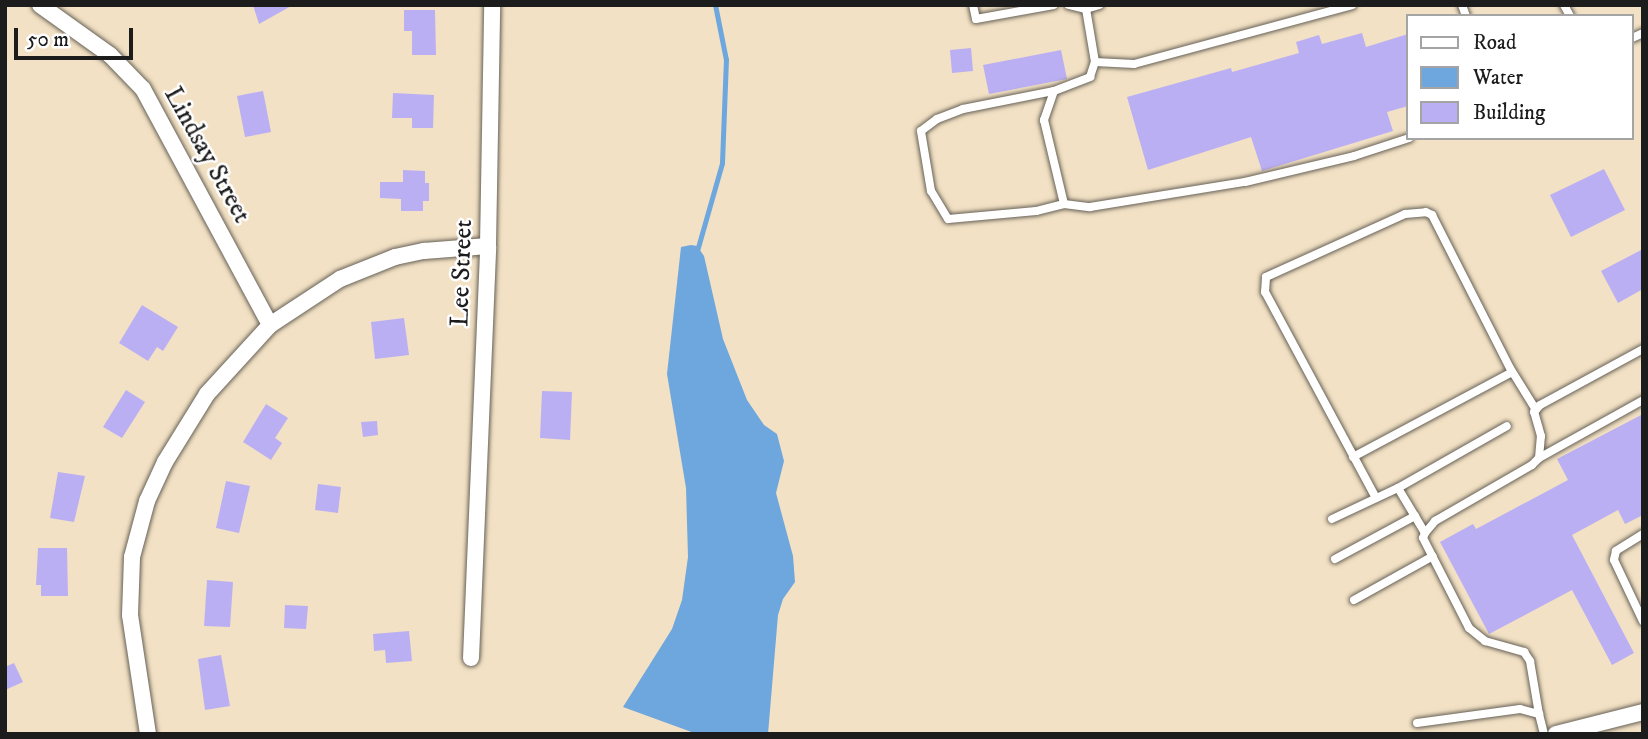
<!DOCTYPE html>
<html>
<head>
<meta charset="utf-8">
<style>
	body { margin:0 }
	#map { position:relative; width:1648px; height:739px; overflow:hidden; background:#f2e1c4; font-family:"IM FELL DW Pica",serif }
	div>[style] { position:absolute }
	.water>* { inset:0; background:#6da7dd }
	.stream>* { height:4.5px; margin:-2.25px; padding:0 2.25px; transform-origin:2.25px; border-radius:2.25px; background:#6da7dd }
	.building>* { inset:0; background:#bbaff4 }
	.roads { filter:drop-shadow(0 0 2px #676157) drop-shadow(0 0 2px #676157) }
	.service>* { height:8px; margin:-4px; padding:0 4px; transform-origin:4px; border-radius:4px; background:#fff }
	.minor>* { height:16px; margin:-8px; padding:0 8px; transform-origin:8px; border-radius:8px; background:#fff }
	span { translate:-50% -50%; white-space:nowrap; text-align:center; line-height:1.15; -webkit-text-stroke:5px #fff; paint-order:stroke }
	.street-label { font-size:26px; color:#1c1c1c }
	.frame { position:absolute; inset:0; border:7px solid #1c1c1c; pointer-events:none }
	.legend { position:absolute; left:1406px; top:14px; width:228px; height:126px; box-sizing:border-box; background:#fff; border:2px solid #a4a4a4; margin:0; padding:9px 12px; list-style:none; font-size:21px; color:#1c1c1c }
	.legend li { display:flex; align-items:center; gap:14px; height:35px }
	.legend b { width:35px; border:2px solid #a4a4a4 }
	.scale { position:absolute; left:14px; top:28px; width:119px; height:32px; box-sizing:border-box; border:4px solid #1c1c1c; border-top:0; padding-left:9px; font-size:21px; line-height:24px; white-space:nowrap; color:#1c1c1c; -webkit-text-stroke:5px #fff; paint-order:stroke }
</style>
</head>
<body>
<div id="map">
	<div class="water">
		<div style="clip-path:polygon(691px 245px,697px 246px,704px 256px,723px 339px,747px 400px,764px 425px,777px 434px,784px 461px,776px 493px,793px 556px,795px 582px,783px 599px,778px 615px,768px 734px,697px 734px,623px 707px,672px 629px,682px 600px,688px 557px,686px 488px,667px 374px,681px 247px)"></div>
	</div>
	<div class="stream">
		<div style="left:697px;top:251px;width:91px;rotate:-74.1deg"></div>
		<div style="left:722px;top:163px;width:103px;rotate:-87.8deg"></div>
		<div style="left:726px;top:60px;width:56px;rotate:-101.3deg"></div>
	</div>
	<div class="building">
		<div style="clip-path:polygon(253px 5px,293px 5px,259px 24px)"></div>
		<div style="clip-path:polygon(404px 10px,435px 10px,436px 55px,412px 55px,412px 31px,404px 31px)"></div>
		<div style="clip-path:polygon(1362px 33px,1366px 47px,1408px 34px,1408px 106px,1387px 112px,1393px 131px,1262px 171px,1251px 137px,1148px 170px,1127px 97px,1231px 68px,1232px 72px,1299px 53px,1296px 42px,1319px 35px,1322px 44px)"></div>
		<div style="clip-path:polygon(971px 48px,973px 71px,952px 73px,950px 50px)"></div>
		<div style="clip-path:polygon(1061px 50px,1067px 79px,989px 94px,983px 65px)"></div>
		<div style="clip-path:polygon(263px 91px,271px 132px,245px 137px,237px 96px)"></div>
		<div style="clip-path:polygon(393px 93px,434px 95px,433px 128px,412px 128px,412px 118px,392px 118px)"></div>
		<div style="clip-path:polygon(1604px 169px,1625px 210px,1571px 237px,1550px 195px)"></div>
		<div style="clip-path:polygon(403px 170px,425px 171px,425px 183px,429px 183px,429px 201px,423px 201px,423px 211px,401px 211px,401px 199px,380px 198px,380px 182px,403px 182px)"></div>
		<div style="clip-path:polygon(1643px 249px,1643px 289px,1618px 303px,1601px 271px)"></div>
		<div style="clip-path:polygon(142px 305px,178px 327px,163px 351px,157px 347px,148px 361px,119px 343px)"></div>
		<div style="clip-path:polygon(404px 318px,409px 355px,375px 359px,371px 322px)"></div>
		<div style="clip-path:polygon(126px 390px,145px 402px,122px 438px,103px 427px)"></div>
		<div style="clip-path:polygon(542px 391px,572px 392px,570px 440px,540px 438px)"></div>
		<div style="clip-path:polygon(266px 404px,288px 418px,275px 438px,282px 443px,271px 460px,243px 442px)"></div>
		<div style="clip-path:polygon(1643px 414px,1643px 515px,1625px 524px,1618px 510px,1572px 535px,1634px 653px,1612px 665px,1572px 590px,1489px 634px,1440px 542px,1473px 524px,1476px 529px,1568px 480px,1557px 459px)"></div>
		<div style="clip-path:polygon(377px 421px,378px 435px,363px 437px,361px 422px)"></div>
		<div style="clip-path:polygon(58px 472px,85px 476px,74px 522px,50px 518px)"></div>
		<div style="clip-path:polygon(226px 481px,250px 486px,239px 533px,216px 528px)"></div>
		<div style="clip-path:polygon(318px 484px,341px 487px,338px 513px,315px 510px)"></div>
		<div style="clip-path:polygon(38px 548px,67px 548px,68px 596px,41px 596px,41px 585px,36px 585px)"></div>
		<div style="clip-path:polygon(207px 580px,233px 582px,230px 627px,204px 626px)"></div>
		<div style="clip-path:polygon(285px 605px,308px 606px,306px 629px,284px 628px)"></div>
		<div style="clip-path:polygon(409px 631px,412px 661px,386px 663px,385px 650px,374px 651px,373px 634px)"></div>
		<div style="clip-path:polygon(221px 655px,230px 706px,205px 710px,198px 659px)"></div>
		<div style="clip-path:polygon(14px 663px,23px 682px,5px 690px,5px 667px)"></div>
	</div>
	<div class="roads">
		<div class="service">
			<div style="left:973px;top:5px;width:14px;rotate:78deg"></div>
			<div style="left:976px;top:19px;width:79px;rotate:-10.2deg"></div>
			<div style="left:1462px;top:5px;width:12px;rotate:70deg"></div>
			<div style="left:1564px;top:5px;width:13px;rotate:61deg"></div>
			<div style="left:1086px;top:9px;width:14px;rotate:-17deg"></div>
			<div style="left:1632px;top:38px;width:12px;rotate:-24deg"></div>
			<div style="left:1095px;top:62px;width:39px;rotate:3deg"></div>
			<div style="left:1134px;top:64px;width:226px;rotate:-15.1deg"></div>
			<div style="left:1054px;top:91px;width:31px;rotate:109deg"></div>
			<div style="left:1044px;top:120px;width:86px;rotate:76.6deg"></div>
			<div style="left:1064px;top:204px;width:29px;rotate:166deg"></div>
			<div style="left:1036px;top:211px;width:88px;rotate:174.8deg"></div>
			<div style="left:948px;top:219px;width:33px;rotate:-121deg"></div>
			<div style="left:931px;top:191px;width:61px;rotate:-99.5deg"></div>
			<div style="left:921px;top:131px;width:20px;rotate:-37deg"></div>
			<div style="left:937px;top:119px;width:28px;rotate:-21deg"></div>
			<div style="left:963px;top:109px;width:93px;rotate:-11.2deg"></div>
			<div style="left:1054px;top:91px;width:39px;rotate:-21deg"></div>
			<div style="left:1090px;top:77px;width:16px;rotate:-72deg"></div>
			<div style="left:1095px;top:62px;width:54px;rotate:-99.6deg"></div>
			<div style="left:1086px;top:9px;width:18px;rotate:-167deg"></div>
			<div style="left:1064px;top:204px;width:26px;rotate:7deg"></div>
			<div style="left:1090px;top:207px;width:157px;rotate:-9.2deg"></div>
			<div style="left:1245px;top:182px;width:112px;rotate:-13.4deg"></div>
			<div style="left:1354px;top:156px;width:58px;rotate:-18.1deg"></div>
			<div style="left:1353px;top:457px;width:180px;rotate:-28.1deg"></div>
			<div style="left:1539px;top:458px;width:119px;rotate:-29.1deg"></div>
			<div style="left:1398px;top:488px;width:125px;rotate:-29.6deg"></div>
			<div style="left:1376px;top:498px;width:234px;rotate:-118.3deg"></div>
			<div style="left:1265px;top:292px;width:15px;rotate:-86deg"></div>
			<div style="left:1266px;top:277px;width:153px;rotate:-24.4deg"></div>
			<div style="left:1405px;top:214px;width:21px;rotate:-5deg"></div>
			<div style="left:1426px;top:212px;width:7px;rotate:27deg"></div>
			<div style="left:1432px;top:215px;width:172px;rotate:63deg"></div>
			<div style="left:1510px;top:368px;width:49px;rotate:58.2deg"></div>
			<div style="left:1332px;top:519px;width:73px;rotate:-25.2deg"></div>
			<div style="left:1398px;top:488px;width:52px;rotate:59deg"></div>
			<div style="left:1425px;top:533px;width:5px;rotate:112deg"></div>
			<div style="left:1423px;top:538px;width:101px;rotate:62.9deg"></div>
			<div style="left:1469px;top:628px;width:21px;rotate:39deg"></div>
			<div style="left:1485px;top:641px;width:41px;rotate:15.8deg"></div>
			<div style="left:1524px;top:652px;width:11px;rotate:56deg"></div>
			<div style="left:1530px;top:661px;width:54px;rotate:80.4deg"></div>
			<div style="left:1425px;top:533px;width:16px;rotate:-50deg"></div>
			<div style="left:1435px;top:521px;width:112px;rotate:-30deg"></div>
			<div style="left:1532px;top:465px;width:10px;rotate:-45deg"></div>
			<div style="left:1539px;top:458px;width:22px;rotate:-85deg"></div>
			<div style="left:1541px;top:436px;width:25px;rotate:-106deg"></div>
			<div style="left:1534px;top:412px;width:9px;rotate:-49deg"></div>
			<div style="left:1540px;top:405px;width:117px;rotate:-28.5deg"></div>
			<div style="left:1643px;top:534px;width:32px;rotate:148deg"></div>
			<div style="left:1616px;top:551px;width:9px;rotate:103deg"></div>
			<div style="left:1614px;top:560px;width:68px;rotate:64.6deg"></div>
			<div style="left:1335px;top:559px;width:91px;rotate:-28.3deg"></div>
			<div style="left:1354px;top:600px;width:90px;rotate:-29.1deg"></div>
			<div style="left:1417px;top:723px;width:104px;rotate:-7.7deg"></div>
			<div style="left:1520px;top:709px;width:20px;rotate:15deg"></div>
			<div style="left:1539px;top:714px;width:21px;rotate:76deg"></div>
		</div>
		<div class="minor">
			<div style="left:40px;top:5px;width:86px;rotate:35.5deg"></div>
			<div style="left:110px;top:55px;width:47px;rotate:45.9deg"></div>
			<div style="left:143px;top:89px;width:268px;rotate:61.7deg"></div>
			<div style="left:471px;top:658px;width:412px;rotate:-87.6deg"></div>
			<div style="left:488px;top:246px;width:241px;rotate:-89deg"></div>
			<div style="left:148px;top:734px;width:120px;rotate:-98.6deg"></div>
			<div style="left:130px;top:615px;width:58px;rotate:-88deg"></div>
			<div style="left:132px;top:557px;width:58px;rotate:-75deg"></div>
			<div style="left:147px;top:501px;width:43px;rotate:-65.2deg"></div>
			<div style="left:165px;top:462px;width:80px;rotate:-58.3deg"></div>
			<div style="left:207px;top:394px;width:93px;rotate:-47.6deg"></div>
			<div style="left:270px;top:325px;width:84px;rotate:-33.3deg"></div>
			<div style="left:340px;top:279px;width:59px;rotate:-21.8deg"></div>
			<div style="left:395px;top:257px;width:30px;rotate:-12deg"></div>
			<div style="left:424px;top:251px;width:64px;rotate:-4.5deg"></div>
			<div style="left:1556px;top:734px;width:90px;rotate:-14.2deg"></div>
		</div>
	</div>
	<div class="street-label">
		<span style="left:207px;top:155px;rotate:61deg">Lindsay Street</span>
		<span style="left:462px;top:273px;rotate:-88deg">Lee Street</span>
	</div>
	<div class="frame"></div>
	<ul class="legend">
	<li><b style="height:9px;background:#fff"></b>Road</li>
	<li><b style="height:19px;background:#6da7dd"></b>Water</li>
	<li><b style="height:19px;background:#bbaff4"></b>Building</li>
	</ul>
	<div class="scale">50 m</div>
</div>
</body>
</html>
